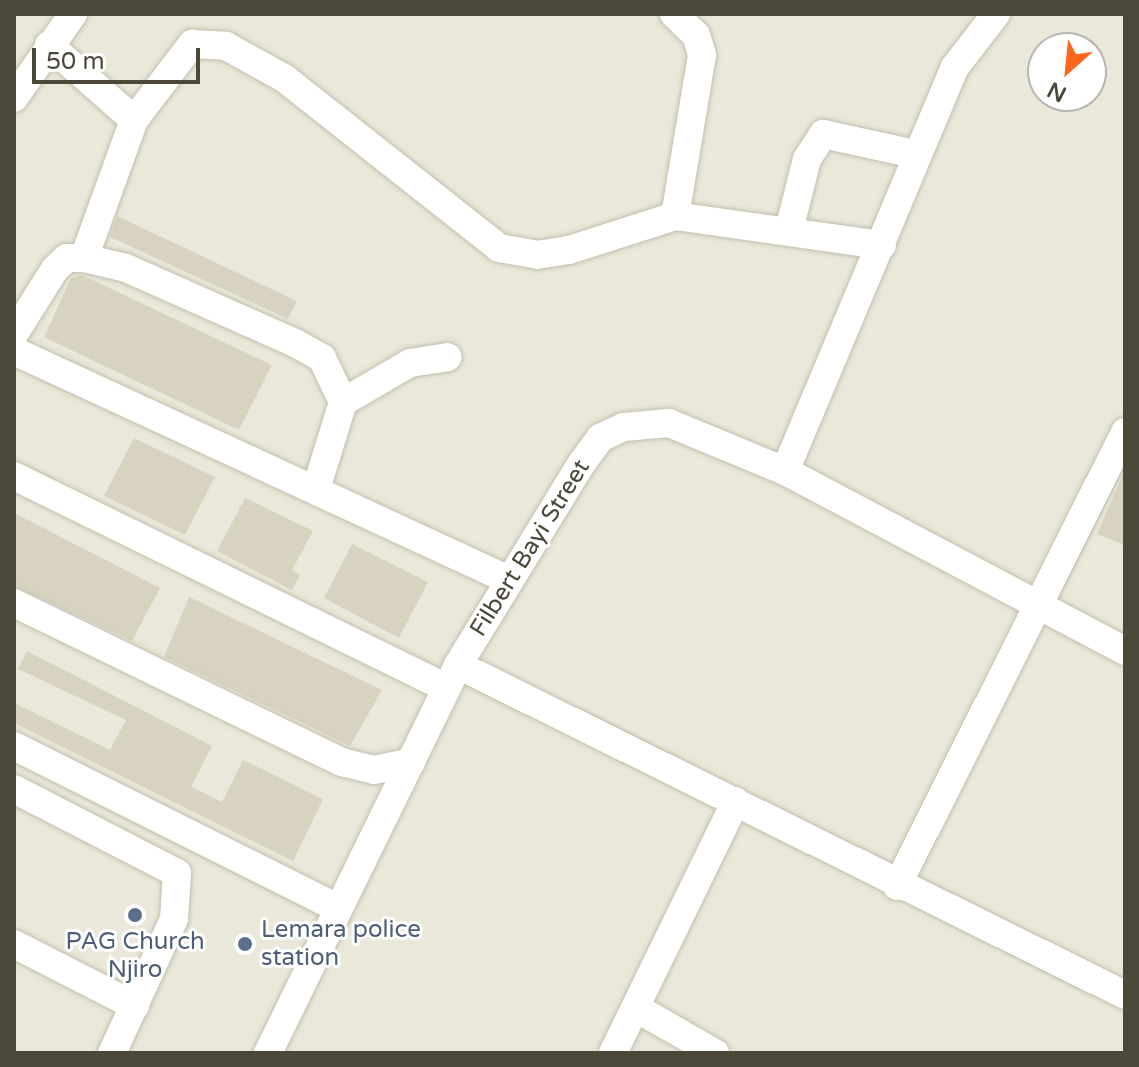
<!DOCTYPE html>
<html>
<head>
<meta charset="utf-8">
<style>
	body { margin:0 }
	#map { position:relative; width:1139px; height:1067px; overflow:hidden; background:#f6f5ec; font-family:"Varela Round",sans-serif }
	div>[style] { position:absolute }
	.residential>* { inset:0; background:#eae8da }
	.building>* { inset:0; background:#d8d3c1 }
	.roads { filter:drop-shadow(0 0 2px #c2bfae) drop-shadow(0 0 2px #c2bfae) }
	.minor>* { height:28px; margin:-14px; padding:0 14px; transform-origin:14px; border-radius:14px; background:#fff }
	.dots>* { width:22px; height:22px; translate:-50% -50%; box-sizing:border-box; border:4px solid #fff; border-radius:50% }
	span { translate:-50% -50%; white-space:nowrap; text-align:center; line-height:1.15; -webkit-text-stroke:6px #fff; paint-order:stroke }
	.street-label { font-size:24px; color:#4b4739 }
	.service-label { font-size:24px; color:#4e5e75 }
	.left { translate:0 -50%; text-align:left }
	.frame { position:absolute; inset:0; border:16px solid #4b4739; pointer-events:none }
	.north { position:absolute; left:1027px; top:32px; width:80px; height:80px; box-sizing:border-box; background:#fff; border:2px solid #b7b5b0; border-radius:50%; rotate:207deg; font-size:22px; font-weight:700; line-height:32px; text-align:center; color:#4b4739 }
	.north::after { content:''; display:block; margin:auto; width:28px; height:36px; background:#fe661b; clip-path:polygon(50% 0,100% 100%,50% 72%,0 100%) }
	.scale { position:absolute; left:32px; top:48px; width:168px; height:36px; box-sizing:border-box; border:4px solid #4b4739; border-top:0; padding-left:10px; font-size:24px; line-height:28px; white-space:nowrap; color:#4b4739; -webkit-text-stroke:6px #fff; paint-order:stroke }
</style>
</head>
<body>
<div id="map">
	<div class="residential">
		<div style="clip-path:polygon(evenodd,14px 14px,1125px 14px,1125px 1053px,14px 1053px,14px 14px,1043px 48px,1091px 48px,1091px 96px,1043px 96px,1043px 48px)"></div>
	</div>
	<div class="building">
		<div style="clip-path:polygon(117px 216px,297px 301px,288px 319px,110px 237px)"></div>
		<div style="clip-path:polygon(82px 275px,272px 365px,239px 430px,44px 337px,71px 278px)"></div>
		<div style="clip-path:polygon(134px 438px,215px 477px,185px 535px,104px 496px)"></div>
		<div style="clip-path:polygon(1125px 470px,1125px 545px,1097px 534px)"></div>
		<div style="clip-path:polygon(245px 498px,313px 531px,292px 570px,300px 575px,292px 590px,217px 551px)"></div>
		<div style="clip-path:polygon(14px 513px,160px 588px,132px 641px,14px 586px)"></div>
		<div style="clip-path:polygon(352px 544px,428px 582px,399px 638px,324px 598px)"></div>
		<div style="clip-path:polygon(189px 597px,382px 690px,350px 746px,164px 657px)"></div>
		<div style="clip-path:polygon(27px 651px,212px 746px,191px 787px,222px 802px,243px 760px,323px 799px,293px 861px,14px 723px,14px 703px,110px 750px,126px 720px,18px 669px)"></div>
	</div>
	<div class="roads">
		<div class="minor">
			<div style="left:674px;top:14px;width:30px;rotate:44deg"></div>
			<div style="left:696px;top:35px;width:21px;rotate:73deg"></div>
			<div style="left:702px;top:55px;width:163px;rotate:99.5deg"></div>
			<div style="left:49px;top:45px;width:113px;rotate:41.4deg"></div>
			<div style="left:134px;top:120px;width:147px;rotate:109.9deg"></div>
			<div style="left:14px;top:98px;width:103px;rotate:-54.9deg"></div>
			<div style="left:134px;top:120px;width:96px;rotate:-52.7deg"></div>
			<div style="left:192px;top:44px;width:34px;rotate:3deg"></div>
			<div style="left:226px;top:46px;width:66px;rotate:28.9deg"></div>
			<div style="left:284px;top:78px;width:274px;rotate:38.3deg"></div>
			<div style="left:499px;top:248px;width:39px;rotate:10deg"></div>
			<div style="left:537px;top:255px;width:32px;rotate:-9deg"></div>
			<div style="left:569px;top:250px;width:111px;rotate:-17.8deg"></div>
			<div style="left:675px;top:216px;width:209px;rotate:8deg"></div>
			<div style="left:789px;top:230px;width:73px;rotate:-75.8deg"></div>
			<div style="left:807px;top:159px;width:30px;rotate:-57deg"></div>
			<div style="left:823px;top:134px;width:94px;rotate:12.3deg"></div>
			<div style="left:14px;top:334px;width:77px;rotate:-57.8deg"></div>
			<div style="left:55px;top:269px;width:16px;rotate:-43deg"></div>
			<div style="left:67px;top:258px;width:17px"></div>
			<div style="left:84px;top:258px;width:43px;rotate:13.4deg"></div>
			<div style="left:126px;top:268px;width:185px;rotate:23.9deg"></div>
			<div style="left:295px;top:343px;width:31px;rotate:29deg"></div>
			<div style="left:322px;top:358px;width:49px;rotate:64.5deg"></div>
			<div style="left:343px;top:402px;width:88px;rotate:107.2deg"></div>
			<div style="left:14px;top:351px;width:545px;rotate:24.83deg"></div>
			<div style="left:343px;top:402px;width:78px;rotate:-30.2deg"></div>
			<div style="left:410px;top:363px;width:38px;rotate:-9deg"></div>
			<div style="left:785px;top:471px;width:438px;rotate:-67.2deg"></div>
			<div style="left:955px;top:67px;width:67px;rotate:-52.3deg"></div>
			<div style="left:14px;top:476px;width:481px;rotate:26.1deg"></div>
			<div style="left:14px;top:603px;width:365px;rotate:25.9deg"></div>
			<div style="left:342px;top:762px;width:33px;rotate:14deg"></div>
			<div style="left:374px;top:770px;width:38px;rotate:-12deg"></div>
			<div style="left:458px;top:665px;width:744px;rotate:26.32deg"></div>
			<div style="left:14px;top:746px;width:362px;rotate:26.6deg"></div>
			<div style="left:14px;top:789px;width:183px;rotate:27.3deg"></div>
			<div style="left:177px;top:873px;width:46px;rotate:93.7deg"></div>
			<div style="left:174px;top:919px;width:148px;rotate:114.8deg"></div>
			<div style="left:897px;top:886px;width:508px;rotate:-63.33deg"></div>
			<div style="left:14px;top:944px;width:136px;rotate:27.1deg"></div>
			<div style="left:636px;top:1008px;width:91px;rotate:29.7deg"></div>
			<div style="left:268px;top:1053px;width:432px;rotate:-63.9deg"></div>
			<div style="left:458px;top:665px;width:237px;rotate:-58.5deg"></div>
			<div style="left:582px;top:463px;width:31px;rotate:-54deg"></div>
			<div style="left:600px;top:438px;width:26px;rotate:-25deg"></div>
			<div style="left:624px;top:427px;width:45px;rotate:-5.1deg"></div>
			<div style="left:669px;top:423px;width:126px;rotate:22.5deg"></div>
			<div style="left:785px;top:471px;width:385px;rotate:27.9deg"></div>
			<div style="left:613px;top:1053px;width:280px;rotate:-64deg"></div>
		</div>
	</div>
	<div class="dots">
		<div style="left:135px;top:915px;background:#5c6f8a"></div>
		<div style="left:245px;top:944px;background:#5c6f8a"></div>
	</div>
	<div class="street-label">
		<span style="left:530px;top:548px;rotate:-58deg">Filbert Bayi Street</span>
	</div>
	<div class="service-label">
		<span class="left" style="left:261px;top:944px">Lemara police<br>station</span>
		<span style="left:135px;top:956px">PAG Church<br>Njiro</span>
	</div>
	<div class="frame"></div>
	<div class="north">N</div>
	<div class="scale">50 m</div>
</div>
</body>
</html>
